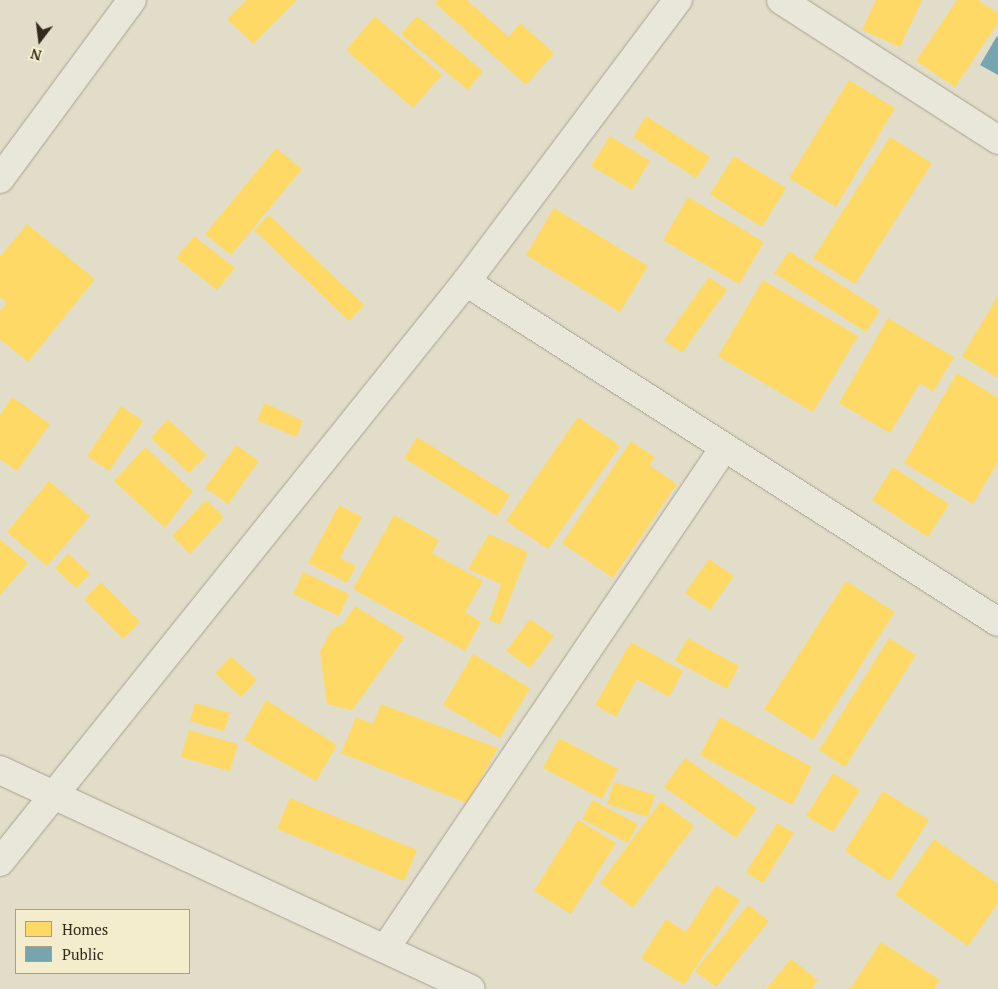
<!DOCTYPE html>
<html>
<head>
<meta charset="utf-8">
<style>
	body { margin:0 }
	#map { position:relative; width:998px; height:989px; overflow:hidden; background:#e2ddc8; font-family:"PT Serif",serif }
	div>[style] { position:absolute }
	.homes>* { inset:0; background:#ffd966 }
	.public>* { inset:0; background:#76a5af }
	.roads { filter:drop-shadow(0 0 1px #a6a092) drop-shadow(0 0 1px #a6a092) }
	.street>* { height:28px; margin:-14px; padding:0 14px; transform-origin:14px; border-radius:14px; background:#e9e6da }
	span { translate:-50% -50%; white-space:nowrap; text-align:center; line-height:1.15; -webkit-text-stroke:5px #f4edcd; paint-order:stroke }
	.legend { position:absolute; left:15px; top:909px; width:175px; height:65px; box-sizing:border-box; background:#f4edcd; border:1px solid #a79f86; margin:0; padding:6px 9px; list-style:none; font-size:15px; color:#332a1c }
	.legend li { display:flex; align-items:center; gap:10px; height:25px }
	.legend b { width:25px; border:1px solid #a79f86 }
	.north { position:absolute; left:15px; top:15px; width:50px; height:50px; -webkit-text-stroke:4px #f4edcd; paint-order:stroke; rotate:195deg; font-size:14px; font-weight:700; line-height:20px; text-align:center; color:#332a1c }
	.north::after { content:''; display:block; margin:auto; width:18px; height:22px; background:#332a1c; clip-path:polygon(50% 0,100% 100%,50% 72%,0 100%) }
</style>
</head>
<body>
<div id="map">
	<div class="homes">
		<div style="clip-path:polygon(247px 0,297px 0,253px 44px,227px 19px)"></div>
		<div style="clip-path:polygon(438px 0,467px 0,509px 37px,520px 23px,554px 53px,526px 85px,435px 3px)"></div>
		<div style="clip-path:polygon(876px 0,922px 0,900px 47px,862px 30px)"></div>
		<div style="clip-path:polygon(957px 0,978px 0,998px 13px,998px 23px,955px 87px,916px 61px)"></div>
		<div style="clip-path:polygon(375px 16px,442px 75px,413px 108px,346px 50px)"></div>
		<div style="clip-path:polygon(417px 16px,483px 71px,468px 90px,401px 34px)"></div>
		<div style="clip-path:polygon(849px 80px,895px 108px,836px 207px,789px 178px)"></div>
		<div style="clip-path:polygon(646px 116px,710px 157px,696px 178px,633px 137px)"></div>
		<div style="clip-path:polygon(610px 136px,650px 161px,632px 190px,591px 166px)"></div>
		<div style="clip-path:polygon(890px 137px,932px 163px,855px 284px,813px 258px)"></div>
		<div style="clip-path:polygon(276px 148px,302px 169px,231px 255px,205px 234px)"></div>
		<div style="clip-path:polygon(734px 156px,786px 188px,762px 227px,710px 194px)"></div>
		<div style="clip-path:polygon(688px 197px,764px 242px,739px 284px,663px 240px)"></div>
		<div style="clip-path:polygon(554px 208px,648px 266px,620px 312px,526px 255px)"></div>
		<div style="clip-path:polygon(269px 215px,364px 305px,349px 321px,254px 230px)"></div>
		<div style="clip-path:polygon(27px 224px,95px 279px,28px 362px,0 339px,0 311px,7px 302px,0 297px,0 257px)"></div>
		<div style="clip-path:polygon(194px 236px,235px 268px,217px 290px,176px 258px)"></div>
		<div style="clip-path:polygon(789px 251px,880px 310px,866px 332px,774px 273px)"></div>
		<div style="clip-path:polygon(709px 277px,727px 290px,682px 353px,664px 340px)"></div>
		<div style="clip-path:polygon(763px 280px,858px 336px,813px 412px,718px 356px)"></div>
		<div style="clip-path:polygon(998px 296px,998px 378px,962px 356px)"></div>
		<div style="clip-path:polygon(888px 318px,954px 357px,933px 392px,920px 383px,890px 433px,839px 403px)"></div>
		<div style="clip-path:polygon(957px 373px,998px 398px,998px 462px,973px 504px,904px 463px)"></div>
		<div style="clip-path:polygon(12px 397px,50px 424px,17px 471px,0 459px,0 415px)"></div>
		<div style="clip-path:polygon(265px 403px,303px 421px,296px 437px,257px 420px)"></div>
		<div style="clip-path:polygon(121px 406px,143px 421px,109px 471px,87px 456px)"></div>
		<div style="clip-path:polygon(578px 417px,620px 446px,548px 549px,506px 521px)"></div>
		<div style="clip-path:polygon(168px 419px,207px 455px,189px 473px,151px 438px)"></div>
		<div style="clip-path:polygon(417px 437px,510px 495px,497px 516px,404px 458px)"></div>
		<div style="clip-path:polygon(631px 441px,655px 457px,649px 465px,677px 484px,613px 578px,562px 543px)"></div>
		<div style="clip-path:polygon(236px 445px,259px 461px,228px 504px,205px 488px)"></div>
		<div style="clip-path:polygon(145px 447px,193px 491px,165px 528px,114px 481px)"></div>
		<div style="clip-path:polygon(893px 467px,949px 504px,928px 537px,872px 500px)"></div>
		<div style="clip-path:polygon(49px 481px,90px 516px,47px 566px,7px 532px)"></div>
		<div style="clip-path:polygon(206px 500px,224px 517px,190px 554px,172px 536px)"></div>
		<div style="clip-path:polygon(339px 505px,362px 517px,340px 558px,356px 566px,347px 583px,308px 563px)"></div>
		<div style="clip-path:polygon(394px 515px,439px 540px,432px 553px,483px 581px,465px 612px,481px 622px,465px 651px,353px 589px)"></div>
		<div style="clip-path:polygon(489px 534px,528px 552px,500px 624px,489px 620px,501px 584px,468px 569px)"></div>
		<div style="clip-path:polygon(0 539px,28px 563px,0 595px)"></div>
		<div style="clip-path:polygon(68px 553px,90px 574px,76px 588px,55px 568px)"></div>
		<div style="clip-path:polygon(709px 559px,734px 576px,710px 610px,685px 593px)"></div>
		<div style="clip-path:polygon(303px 572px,349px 594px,339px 616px,293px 594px)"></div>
		<div style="clip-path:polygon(846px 581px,895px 612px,813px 740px,764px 709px)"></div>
		<div style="clip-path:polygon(101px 582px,140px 622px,123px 639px,84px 599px)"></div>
		<div style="clip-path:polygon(355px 606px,405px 637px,352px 710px,327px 704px,320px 652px,332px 629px,343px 624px)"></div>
		<div style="clip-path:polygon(530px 619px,554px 636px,530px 668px,506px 651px)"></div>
		<div style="clip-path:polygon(688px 638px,739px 666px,727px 689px,675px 661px)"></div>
		<div style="clip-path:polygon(889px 638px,916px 655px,845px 767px,819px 750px)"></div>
		<div style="clip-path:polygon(631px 642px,683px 671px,669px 697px,637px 679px,616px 717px,595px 705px)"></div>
		<div style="clip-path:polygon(473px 654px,530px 688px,500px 738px,443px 705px)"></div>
		<div style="clip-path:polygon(231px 656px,257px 680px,241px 697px,215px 673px)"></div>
		<div style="clip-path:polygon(266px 700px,337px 745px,316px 781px,244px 740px)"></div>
		<div style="clip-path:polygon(195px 703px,230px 713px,224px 731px,190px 721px)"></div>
		<div style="clip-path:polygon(381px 704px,498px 748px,467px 803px,341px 753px,356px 717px,373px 724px)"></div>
		<div style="clip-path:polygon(720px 717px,812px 767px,792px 805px,700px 755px)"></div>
		<div style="clip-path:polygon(189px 730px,238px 744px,230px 771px,181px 757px)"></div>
		<div style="clip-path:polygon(559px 738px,618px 769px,602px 799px,543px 768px)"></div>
		<div style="clip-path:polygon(685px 758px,757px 808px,736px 838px,664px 787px)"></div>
		<div style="clip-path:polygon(833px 773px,860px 790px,833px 832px,806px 816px)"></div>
		<div style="clip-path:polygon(614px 782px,655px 795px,648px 817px,607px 804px)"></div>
		<div style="clip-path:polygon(883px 791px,929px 820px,890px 881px,845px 851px)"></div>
		<div style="clip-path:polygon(290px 798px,417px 850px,404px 881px,277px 829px)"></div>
		<div style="clip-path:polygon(592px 800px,638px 824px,628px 843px,582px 819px)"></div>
		<div style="clip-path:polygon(661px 801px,694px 826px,633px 908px,600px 883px)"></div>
		<div style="clip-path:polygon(578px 820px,616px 843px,571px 914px,534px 891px)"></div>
		<div style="clip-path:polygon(777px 823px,794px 833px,763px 883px,746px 872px)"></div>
		<div style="clip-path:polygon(934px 839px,998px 884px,998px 903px,968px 946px,895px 895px)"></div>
		<div style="clip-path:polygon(716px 885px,740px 900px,684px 985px,641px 958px,666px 919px,686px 932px)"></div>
		<div style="clip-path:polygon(748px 905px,769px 921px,716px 987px,695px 971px)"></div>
		<div style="clip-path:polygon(881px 942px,940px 980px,934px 989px,850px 989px)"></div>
		<div style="clip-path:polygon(791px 959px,818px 980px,811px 989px,766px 989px)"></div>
	</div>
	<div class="public">
		<div style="clip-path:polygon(997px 36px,998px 37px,998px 75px,980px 65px)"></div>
	</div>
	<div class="roads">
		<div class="street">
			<div style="left:781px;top:0;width:258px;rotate:32.8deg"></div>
			<div style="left:0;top:179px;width:222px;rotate:-53.6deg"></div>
			<div style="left:466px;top:282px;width:631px;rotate:32.58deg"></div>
			<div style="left:0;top:770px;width:519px;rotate:24.94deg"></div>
			<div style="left:0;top:862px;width:744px;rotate:-51.22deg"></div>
			<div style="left:466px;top:282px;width:353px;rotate:-53.1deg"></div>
			<div style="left:385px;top:949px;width:605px;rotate:-55.92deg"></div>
		</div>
	</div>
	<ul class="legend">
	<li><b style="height:14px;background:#ffd966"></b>Homes</li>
	<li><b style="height:14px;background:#76a5af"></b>Public</li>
	</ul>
	<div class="north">N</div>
</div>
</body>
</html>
